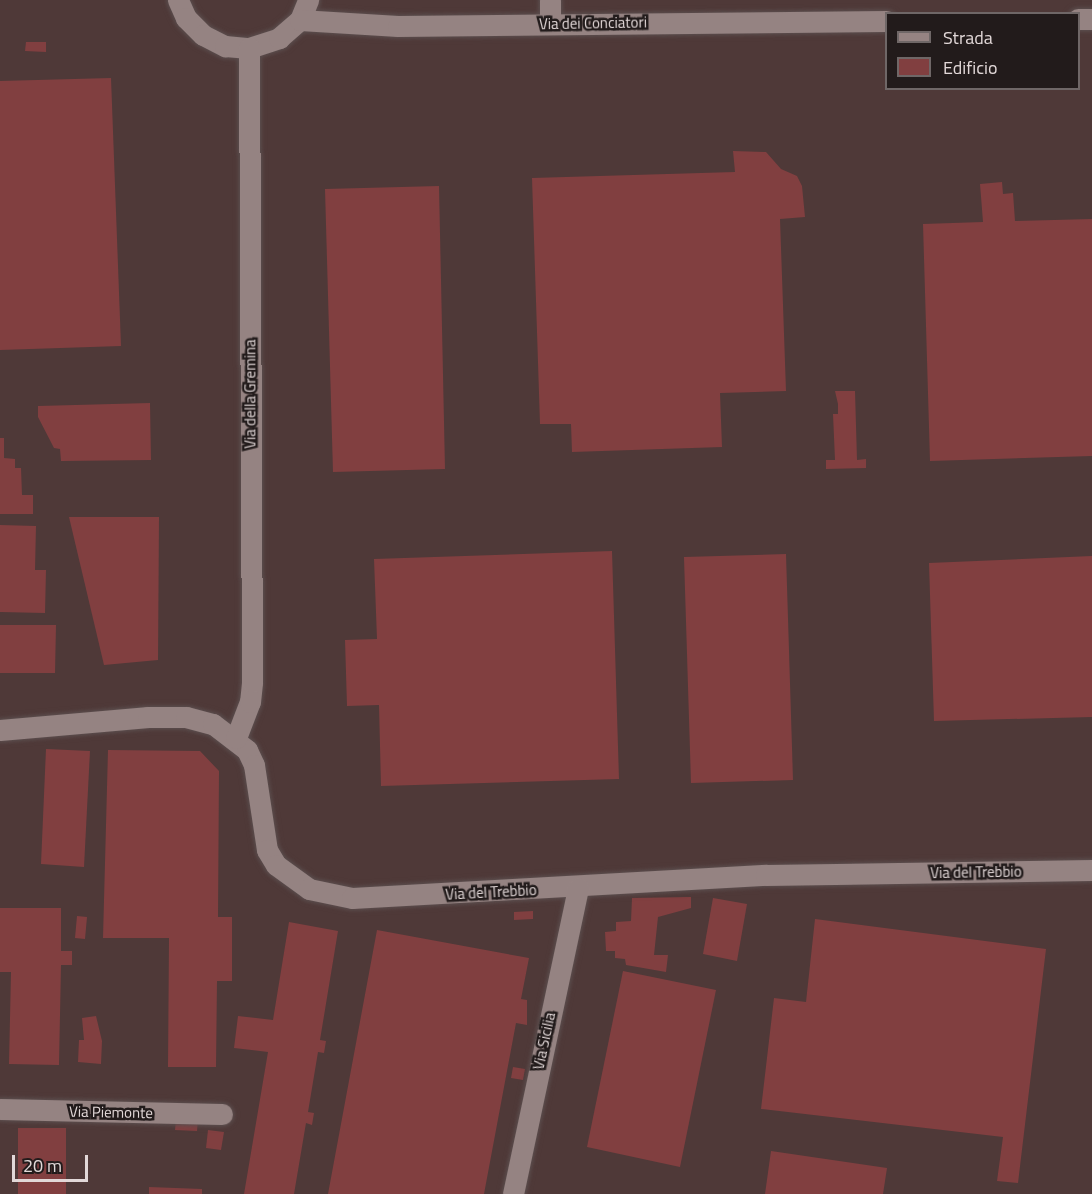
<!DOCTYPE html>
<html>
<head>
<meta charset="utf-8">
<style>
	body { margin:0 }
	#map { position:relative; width:1092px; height:1194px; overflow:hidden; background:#403130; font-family:"Titillium Web",sans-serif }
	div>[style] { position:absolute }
	.built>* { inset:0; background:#4f3938 }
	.building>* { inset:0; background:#813f40 }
	.roads { filter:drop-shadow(0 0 2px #5b4e4e) drop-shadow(0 0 2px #5b4e4e) }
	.minor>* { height:21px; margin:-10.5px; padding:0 10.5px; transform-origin:10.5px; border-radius:10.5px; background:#958382 }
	span { translate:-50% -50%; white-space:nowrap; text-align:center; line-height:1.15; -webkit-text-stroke:5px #221b1b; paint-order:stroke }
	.street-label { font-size:15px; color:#e2d8d8 }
	.legend { position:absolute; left:885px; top:12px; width:195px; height:78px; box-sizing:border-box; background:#221b1b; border:2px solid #6f6767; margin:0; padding:8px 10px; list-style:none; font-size:18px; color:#e2d8d8 }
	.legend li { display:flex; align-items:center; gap:12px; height:30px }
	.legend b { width:30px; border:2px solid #6f6767 }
	.scale { position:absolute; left:12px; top:1155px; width:76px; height:27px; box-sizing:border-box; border:3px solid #e2d8d8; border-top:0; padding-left:8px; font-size:18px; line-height:21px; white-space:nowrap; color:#e2d8d8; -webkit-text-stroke:4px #221b1b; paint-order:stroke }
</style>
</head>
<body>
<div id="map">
	<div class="built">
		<div style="clip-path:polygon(evenodd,0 0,1092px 0,1092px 1194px,0 1194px,0 0,886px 14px,1078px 14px,1078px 88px,886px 88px,886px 14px)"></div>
	</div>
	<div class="building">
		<div style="clip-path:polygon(26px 42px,46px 42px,46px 52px,25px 51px)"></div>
		<div style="clip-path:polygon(111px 78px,121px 346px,0 350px,0 81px)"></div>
		<div style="clip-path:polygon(733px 151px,766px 152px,781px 169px,797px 176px,802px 186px,805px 217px,780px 219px,786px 391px,720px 393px,722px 447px,572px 452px,571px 424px,540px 424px,532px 178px,735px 172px)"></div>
		<div style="clip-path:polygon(1002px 182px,1003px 194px,1013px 193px,1015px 221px,1092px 219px,1092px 456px,930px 461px,923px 224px,983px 222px,980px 184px)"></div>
		<div style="clip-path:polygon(439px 186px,445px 469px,333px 472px,325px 189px)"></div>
		<div style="clip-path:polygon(835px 391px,855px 391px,857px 460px,866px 459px,866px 468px,826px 469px,826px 460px,835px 460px,833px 414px,838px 414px,838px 404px)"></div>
		<div style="clip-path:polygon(150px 403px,151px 460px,61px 461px,60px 449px,54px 448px,38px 417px,38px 406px)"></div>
		<div style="clip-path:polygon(0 438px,4px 438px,4px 458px,15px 459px,15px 468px,21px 468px,22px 495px,33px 495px,33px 514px,0 514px)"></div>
		<div style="clip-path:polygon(69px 517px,159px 517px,158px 660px,104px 665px)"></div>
		<div style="clip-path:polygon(0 525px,36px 526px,35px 570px,46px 570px,45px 613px,0 612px)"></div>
		<div style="clip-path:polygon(612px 551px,619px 779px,381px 786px,379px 705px,347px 706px,345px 640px,377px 639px,374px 559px)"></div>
		<div style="clip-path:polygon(786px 554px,793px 780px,691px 783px,684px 557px)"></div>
		<div style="clip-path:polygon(1092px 556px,1092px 717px,934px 721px,929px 563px)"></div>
		<div style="clip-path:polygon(0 625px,56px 625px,55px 673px,0 673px)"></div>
		<div style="clip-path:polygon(46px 749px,90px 751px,84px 867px,41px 864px)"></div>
		<div style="clip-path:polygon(108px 750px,200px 751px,219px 771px,218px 917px,232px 917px,232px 981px,217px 981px,216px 1067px,168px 1067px,169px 938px,103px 938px)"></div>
		<div style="clip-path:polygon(691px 897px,691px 908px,658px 917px,654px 955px,668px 955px,666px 972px,626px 965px,625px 959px,615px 958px,615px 951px,606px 951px,605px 932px,616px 931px,616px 922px,631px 921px,632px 898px)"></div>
		<div style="clip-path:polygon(713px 898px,747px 904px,737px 961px,703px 954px)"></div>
		<div style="clip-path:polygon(0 908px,61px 908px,61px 951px,72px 951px,72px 965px,61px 965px,59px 1065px,9px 1064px,11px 972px,0 972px)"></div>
		<div style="clip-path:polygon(533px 911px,533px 919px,514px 920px,514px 912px)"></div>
		<div style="clip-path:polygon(77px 916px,87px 917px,85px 939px,75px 938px)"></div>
		<div style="clip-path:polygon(815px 919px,1046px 949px,1018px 1183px,997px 1181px,1003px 1137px,761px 1109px,774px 998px,806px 1002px)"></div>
		<div style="clip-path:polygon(289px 922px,338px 931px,320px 1040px,326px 1041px,324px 1053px,318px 1052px,308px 1112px,314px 1113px,312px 1125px,306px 1123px,294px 1194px,244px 1194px,268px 1052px,234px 1048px,238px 1016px,273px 1020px)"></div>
		<div style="clip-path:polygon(377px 930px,529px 958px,521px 999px,527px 1000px,527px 1025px,516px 1023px,484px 1194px,328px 1194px)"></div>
		<div style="clip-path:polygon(623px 971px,716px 990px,680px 1167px,587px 1147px)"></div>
		<div style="clip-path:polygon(96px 1016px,102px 1041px,101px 1064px,78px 1062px,79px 1040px,84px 1040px,82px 1018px)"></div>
		<div style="clip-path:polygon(513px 1067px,525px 1069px,523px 1080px,511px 1078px)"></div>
		<div style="clip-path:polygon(176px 1120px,198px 1121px,197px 1131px,175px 1130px)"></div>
		<div style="clip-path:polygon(18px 1128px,66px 1128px,66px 1194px,18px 1194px)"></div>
		<div style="clip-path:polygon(208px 1130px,224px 1132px,221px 1150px,206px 1148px)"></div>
		<div style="clip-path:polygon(771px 1151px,887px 1168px,883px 1194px,765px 1194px)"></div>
		<div style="clip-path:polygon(149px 1187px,202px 1189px,202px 1194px,149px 1194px)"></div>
	</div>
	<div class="roads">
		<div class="minor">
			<div style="left:178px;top:0;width:20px;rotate:66deg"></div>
			<div style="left:186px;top:18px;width:24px;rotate:45deg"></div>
			<div style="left:203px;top:35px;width:25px;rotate:27deg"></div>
			<div style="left:225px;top:46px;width:24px;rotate:5deg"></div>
			<div style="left:249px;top:48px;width:32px;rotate:-18deg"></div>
			<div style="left:279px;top:38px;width:28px;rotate:-41deg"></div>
			<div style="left:300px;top:20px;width:22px;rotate:-68deg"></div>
			<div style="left:550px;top:0;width:23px;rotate:90deg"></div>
			<div style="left:1078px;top:19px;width:14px"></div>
			<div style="left:300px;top:20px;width:98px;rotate:3.5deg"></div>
			<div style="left:398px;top:26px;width:488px;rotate:-0.6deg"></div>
			<div style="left:0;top:730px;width:149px;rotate:-5deg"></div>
			<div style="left:148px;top:717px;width:38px"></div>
			<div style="left:186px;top:717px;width:28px;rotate:15deg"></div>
			<div style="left:213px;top:724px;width:43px;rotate:37.4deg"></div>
			<div style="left:247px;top:750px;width:17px;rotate:65deg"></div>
			<div style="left:254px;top:765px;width:86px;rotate:81.3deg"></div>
			<div style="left:267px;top:850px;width:17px;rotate:59deg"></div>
			<div style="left:276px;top:865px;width:41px;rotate:36deg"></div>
			<div style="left:309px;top:889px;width:44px;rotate:11.8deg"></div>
			<div style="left:352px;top:898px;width:415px;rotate:-3.2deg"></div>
			<div style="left:766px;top:875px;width:326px;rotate:-0.9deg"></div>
			<div style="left:236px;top:738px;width:39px;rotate:-69deg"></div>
			<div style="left:250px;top:702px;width:20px;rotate:-84deg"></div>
			<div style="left:252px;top:682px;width:634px;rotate:-90.27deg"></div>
			<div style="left:0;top:1109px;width:222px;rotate:1.3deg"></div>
			<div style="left:513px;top:1194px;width:313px;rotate:-78deg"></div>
		</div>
	</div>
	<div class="street-label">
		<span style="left:593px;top:23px;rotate:-1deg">Via dei Conciatori</span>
		<span style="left:250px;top:394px;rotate:-90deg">Via della Gremina</span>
		<span style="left:976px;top:872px;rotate:-1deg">Via del Trebbio</span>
		<span style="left:491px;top:892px;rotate:-3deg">Via del Trebbio</span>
		<span style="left:544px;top:1041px;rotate:-78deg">Via Sicilia</span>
		<span style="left:111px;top:1112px;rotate:1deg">Via Piemonte</span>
	</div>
	<ul class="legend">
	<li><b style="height:8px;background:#958382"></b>Strada</li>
	<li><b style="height:16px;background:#813f40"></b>Edificio</li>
	</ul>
	<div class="scale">20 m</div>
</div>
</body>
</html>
